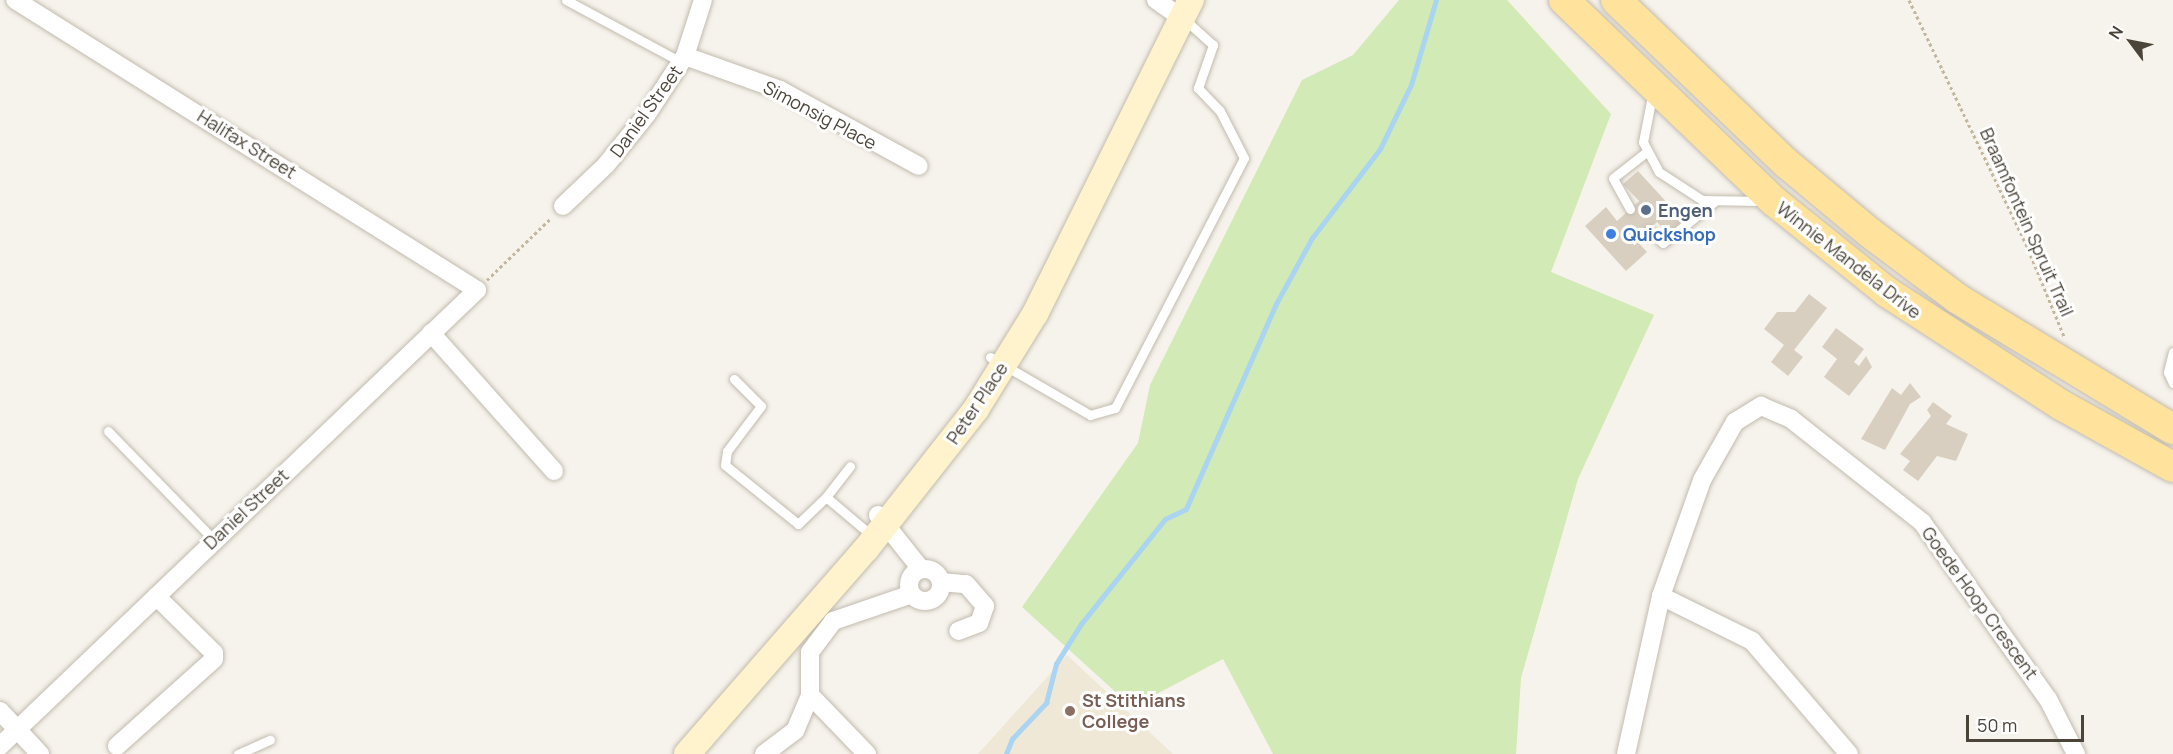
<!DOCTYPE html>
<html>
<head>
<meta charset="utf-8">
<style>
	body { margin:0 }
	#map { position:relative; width:2173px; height:754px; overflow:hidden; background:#f6f3ec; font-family:Manrope,sans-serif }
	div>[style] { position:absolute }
	.education>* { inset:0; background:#efe8d6 }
	.green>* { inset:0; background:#d2eab5 }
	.stream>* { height:4.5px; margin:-2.25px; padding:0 2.25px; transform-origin:2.25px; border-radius:2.25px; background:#a9d4f2 }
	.building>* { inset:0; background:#d8cfc1 }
	.path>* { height:3px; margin-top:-1.5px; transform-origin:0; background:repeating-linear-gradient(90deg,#c4b79f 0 3px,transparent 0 6px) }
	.roads { filter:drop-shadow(0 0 2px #c2bbae) drop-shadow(0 0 2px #c2bbae) }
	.service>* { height:9px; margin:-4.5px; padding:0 4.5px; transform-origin:4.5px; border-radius:4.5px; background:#fff }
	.minor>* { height:18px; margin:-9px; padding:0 9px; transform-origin:9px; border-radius:9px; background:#fff }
	.minor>.ring { margin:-9px; padding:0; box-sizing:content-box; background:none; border:18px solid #fff; border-radius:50% }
	.secondary>* { height:26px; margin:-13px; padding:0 13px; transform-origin:13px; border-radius:13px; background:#fff3cd }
	.primary>* { height:30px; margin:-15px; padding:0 15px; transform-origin:15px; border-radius:15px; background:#ffe39c }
	.dots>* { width:16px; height:16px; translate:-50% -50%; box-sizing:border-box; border:3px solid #fff; border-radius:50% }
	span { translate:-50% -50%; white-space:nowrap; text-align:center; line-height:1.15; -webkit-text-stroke:6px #fff; paint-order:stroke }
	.street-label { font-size:18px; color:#4b4439 }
	.service-label { font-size:18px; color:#4e5e75; font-weight:700 }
	.left { translate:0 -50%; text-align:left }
	.shop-label { font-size:18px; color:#366cbe; font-weight:700 }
	.education-label { font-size:18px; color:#785e54; font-weight:700 }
	.north { position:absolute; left:2101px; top:12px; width:60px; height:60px; -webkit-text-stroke:4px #fff; paint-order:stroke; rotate:302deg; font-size:16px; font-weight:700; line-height:24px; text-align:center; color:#4b4439 }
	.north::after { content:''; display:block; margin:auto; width:21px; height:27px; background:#4b4439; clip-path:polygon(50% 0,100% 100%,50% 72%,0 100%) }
	.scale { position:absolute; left:1966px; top:715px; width:118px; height:27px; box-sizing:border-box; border:3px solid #4b4439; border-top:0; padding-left:8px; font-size:18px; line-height:21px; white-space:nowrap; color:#4b4439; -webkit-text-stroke:4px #fff; paint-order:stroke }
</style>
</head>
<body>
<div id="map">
	<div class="education">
		<div style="clip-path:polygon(1067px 655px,1173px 754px,978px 754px)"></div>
	</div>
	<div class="green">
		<div style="clip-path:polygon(1399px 0,1507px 0,1611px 114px,1551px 272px,1654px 315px,1578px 479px,1521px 678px,1516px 754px,1273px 754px,1223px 659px,1132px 707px,1022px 607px,1138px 443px,1150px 385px,1302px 80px,1353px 55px)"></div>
	</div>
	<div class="stream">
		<div style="left:1006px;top:754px;width:16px;rotate:-68deg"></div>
		<div style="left:1012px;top:739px;width:50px;rotate:-46.6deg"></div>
		<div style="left:1046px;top:703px;width:40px;rotate:-75.6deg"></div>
		<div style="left:1056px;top:664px;width:47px;rotate:-58deg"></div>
		<div style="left:1081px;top:624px;width:134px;rotate:-51.3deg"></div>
		<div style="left:1165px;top:519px;width:23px;rotate:-25deg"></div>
		<div style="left:1186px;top:509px;width:224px;rotate:-66.3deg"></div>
		<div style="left:1276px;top:304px;width:75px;rotate:-61.4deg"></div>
		<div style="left:1312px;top:238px;width:112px;rotate:-52.6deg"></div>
		<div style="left:1380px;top:149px;width:71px;rotate:-64.2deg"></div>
		<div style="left:1411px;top:85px;width:89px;rotate:-73.6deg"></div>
	</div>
	<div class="building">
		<div style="clip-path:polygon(1638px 171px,1683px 220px,1668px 234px,1657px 222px,1637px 241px,1647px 252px,1626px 271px,1585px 226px,1606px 207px,1617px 221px,1639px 201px,1623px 184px)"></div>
		<div style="clip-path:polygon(1809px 294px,1827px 308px,1794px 350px,1803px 357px,1788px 376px,1771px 362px,1784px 345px,1764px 329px,1777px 312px,1795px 312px)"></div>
		<div style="clip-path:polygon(1836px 328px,1864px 349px,1854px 362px,1859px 366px,1866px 356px,1872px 367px,1849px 396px,1824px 377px,1837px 359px,1822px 347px)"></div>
		<div style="clip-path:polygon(1910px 383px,1921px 397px,1910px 404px,1885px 450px,1861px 439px,1892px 388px,1901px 395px)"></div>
		<div style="clip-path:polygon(1933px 402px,1952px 416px,1946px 424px,1968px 434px,1956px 461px,1937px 456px,1918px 481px,1903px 470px,1910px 461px,1900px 454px,1931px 416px,1927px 410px)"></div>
	</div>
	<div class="path">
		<div style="left:1909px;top:0;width:271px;rotate:64.4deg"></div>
		<div style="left:2026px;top:244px;width:100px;rotate:67.6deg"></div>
		<div style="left:487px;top:280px;width:89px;rotate:-44.1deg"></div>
	</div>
	<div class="roads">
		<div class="service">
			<div style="left:566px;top:0;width:131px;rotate:28.3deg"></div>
			<div style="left:1653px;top:91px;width:52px;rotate:101.1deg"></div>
			<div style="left:1643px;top:142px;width:34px;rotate:62deg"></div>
			<div style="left:1659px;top:172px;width:51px;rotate:33.1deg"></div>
			<div style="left:1702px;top:200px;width:61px;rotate:0.9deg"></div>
			<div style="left:1630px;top:209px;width:35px;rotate:-119deg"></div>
			<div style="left:1613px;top:178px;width:41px;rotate:-38deg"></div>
			<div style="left:1649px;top:230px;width:19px;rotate:43deg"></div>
			<div style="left:1663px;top:243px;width:67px;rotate:-38.9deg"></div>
			<div style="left:2173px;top:352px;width:21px;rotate:104deg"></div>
			<div style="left:2168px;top:372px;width:12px;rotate:66deg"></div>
			<div style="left:990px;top:357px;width:116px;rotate:30.1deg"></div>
			<div style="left:1090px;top:415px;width:26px;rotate:-16deg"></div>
			<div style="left:1115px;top:408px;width:281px;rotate:-62.7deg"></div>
			<div style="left:1244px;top:158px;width:53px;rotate:-117.1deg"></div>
			<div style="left:1220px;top:111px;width:32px;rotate:-134deg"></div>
			<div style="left:1198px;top:88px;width:46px;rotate:-70.8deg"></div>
			<div style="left:1213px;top:45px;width:40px;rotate:-138deg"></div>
			<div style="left:734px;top:379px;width:38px;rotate:45deg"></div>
			<div style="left:761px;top:406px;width:56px;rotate:127.1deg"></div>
			<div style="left:727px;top:451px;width:14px;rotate:98deg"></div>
			<div style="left:725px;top:465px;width:94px;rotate:38.9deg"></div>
			<div style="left:798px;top:524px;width:39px;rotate:-44deg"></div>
			<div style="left:826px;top:497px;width:51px;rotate:40.2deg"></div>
			<div style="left:108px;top:431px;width:151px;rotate:45.8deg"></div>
			<div style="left:826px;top:497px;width:39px;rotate:-52deg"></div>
			<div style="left:238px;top:754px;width:35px;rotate:-24deg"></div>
		</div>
		<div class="minor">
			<div style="left:1156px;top:0;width:32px;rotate:35deg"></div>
			<div style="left:685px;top:56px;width:101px;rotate:19.7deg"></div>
			<div style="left:780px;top:90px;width:158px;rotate:28.7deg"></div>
			<div style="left:563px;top:206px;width:59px;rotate:-43.6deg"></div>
			<div style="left:606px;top:165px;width:65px;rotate:-51.2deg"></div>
			<div style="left:647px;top:114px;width:69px;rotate:-56.8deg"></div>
			<div style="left:685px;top:56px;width:59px;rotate:-72.2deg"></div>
			<div style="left:431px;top:333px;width:185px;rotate:48.3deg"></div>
			<div style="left:878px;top:515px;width:69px;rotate:51.5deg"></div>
			<div class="ring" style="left:909px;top:569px;width:14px;height:14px"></div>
			<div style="left:941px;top:582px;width:25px;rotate:5deg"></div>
			<div style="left:966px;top:584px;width:29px;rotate:49deg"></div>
			<div style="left:985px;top:606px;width:18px;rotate:109deg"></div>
			<div style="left:979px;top:623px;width:22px;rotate:159deg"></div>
			<div style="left:1661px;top:596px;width:102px;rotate:26.3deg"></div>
			<div style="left:1752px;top:641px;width:149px;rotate:49.4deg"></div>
			<div style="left:0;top:711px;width:59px;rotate:47.1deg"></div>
			<div style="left:0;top:746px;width:660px;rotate:-43.71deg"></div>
			<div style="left:477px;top:290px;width:545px;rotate:-147.88deg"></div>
			<div style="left:117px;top:746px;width:130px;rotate:-41.9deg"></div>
			<div style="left:214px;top:659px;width:6px;rotate:-90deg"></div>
			<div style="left:214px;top:653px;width:81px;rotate:-135.5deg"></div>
			<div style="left:764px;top:754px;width:39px;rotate:-37deg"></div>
			<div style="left:795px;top:731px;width:39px;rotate:-67deg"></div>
			<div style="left:867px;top:754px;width:82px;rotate:-134deg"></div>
			<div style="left:810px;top:695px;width:43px;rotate:-90deg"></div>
			<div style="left:810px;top:652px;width:39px;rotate:-53deg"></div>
			<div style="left:833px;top:621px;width:83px;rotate:-18.9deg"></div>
			<div style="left:1626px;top:754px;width:162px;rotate:-77.5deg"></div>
			<div style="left:1661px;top:596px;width:123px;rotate:-70.5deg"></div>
			<div style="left:1702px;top:480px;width:67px;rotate:-60.4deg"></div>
			<div style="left:1735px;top:422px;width:31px;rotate:-32deg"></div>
			<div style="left:1761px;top:406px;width:33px;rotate:23deg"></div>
			<div style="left:1791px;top:419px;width:167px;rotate:38.2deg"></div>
			<div style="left:1922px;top:522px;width:217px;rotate:54.6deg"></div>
			<div style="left:2048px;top:699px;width:62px;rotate:63deg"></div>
		</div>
		<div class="secondary">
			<div style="left:687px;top:754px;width:272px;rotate:-48.9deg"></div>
			<div style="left:866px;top:549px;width:178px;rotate:-51.8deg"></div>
			<div style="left:976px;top:409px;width:112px;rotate:-58.2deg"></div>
			<div style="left:1035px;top:314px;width:351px;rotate:-63.6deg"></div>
		</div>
		<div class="primary">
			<div style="left:1564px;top:0;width:292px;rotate:43.8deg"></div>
			<div style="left:1775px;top:202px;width:144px;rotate:38.8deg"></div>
			<div style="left:1887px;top:292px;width:207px;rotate:33deg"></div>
			<div style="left:2061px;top:405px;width:128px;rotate:29deg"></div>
			<div style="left:1616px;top:0;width:236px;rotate:43.8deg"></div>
			<div style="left:1786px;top:163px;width:109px;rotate:39.8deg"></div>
			<div style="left:1870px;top:233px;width:110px;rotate:36.9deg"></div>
			<div style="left:1958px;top:299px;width:251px;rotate:31.2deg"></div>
		</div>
	</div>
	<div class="dots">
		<div style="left:1646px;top:210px;background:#5c6f8a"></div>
		<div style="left:1611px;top:234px;background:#3f7fe0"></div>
		<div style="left:1070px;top:711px;background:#8d6e63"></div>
	</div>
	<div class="street-label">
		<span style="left:646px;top:111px;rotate:-54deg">Daniel Street</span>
		<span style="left:820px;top:115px;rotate:28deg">Simonsig Place</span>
		<span style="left:247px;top:144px;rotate:32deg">Halifax Street</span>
		<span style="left:2027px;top:222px;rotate:66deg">Braamfontein Spruit Trail</span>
		<span style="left:1849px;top:260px;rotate:38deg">Winnie Mandela Drive</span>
		<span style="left:977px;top:403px;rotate:-56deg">Peter Place</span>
		<span style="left:246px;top:509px;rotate:-43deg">Daniel Street</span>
		<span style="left:1980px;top:603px;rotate:54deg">Goede Hoop Crescent</span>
	</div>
	<div class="service-label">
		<span class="left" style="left:1658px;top:210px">Engen</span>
	</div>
	<div class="shop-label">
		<span class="left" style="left:1623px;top:234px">Quickshop</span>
	</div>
	<div class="education-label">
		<span class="left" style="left:1082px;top:711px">St Stithians<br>College</span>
	</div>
	<div class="north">N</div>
	<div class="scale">50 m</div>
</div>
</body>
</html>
